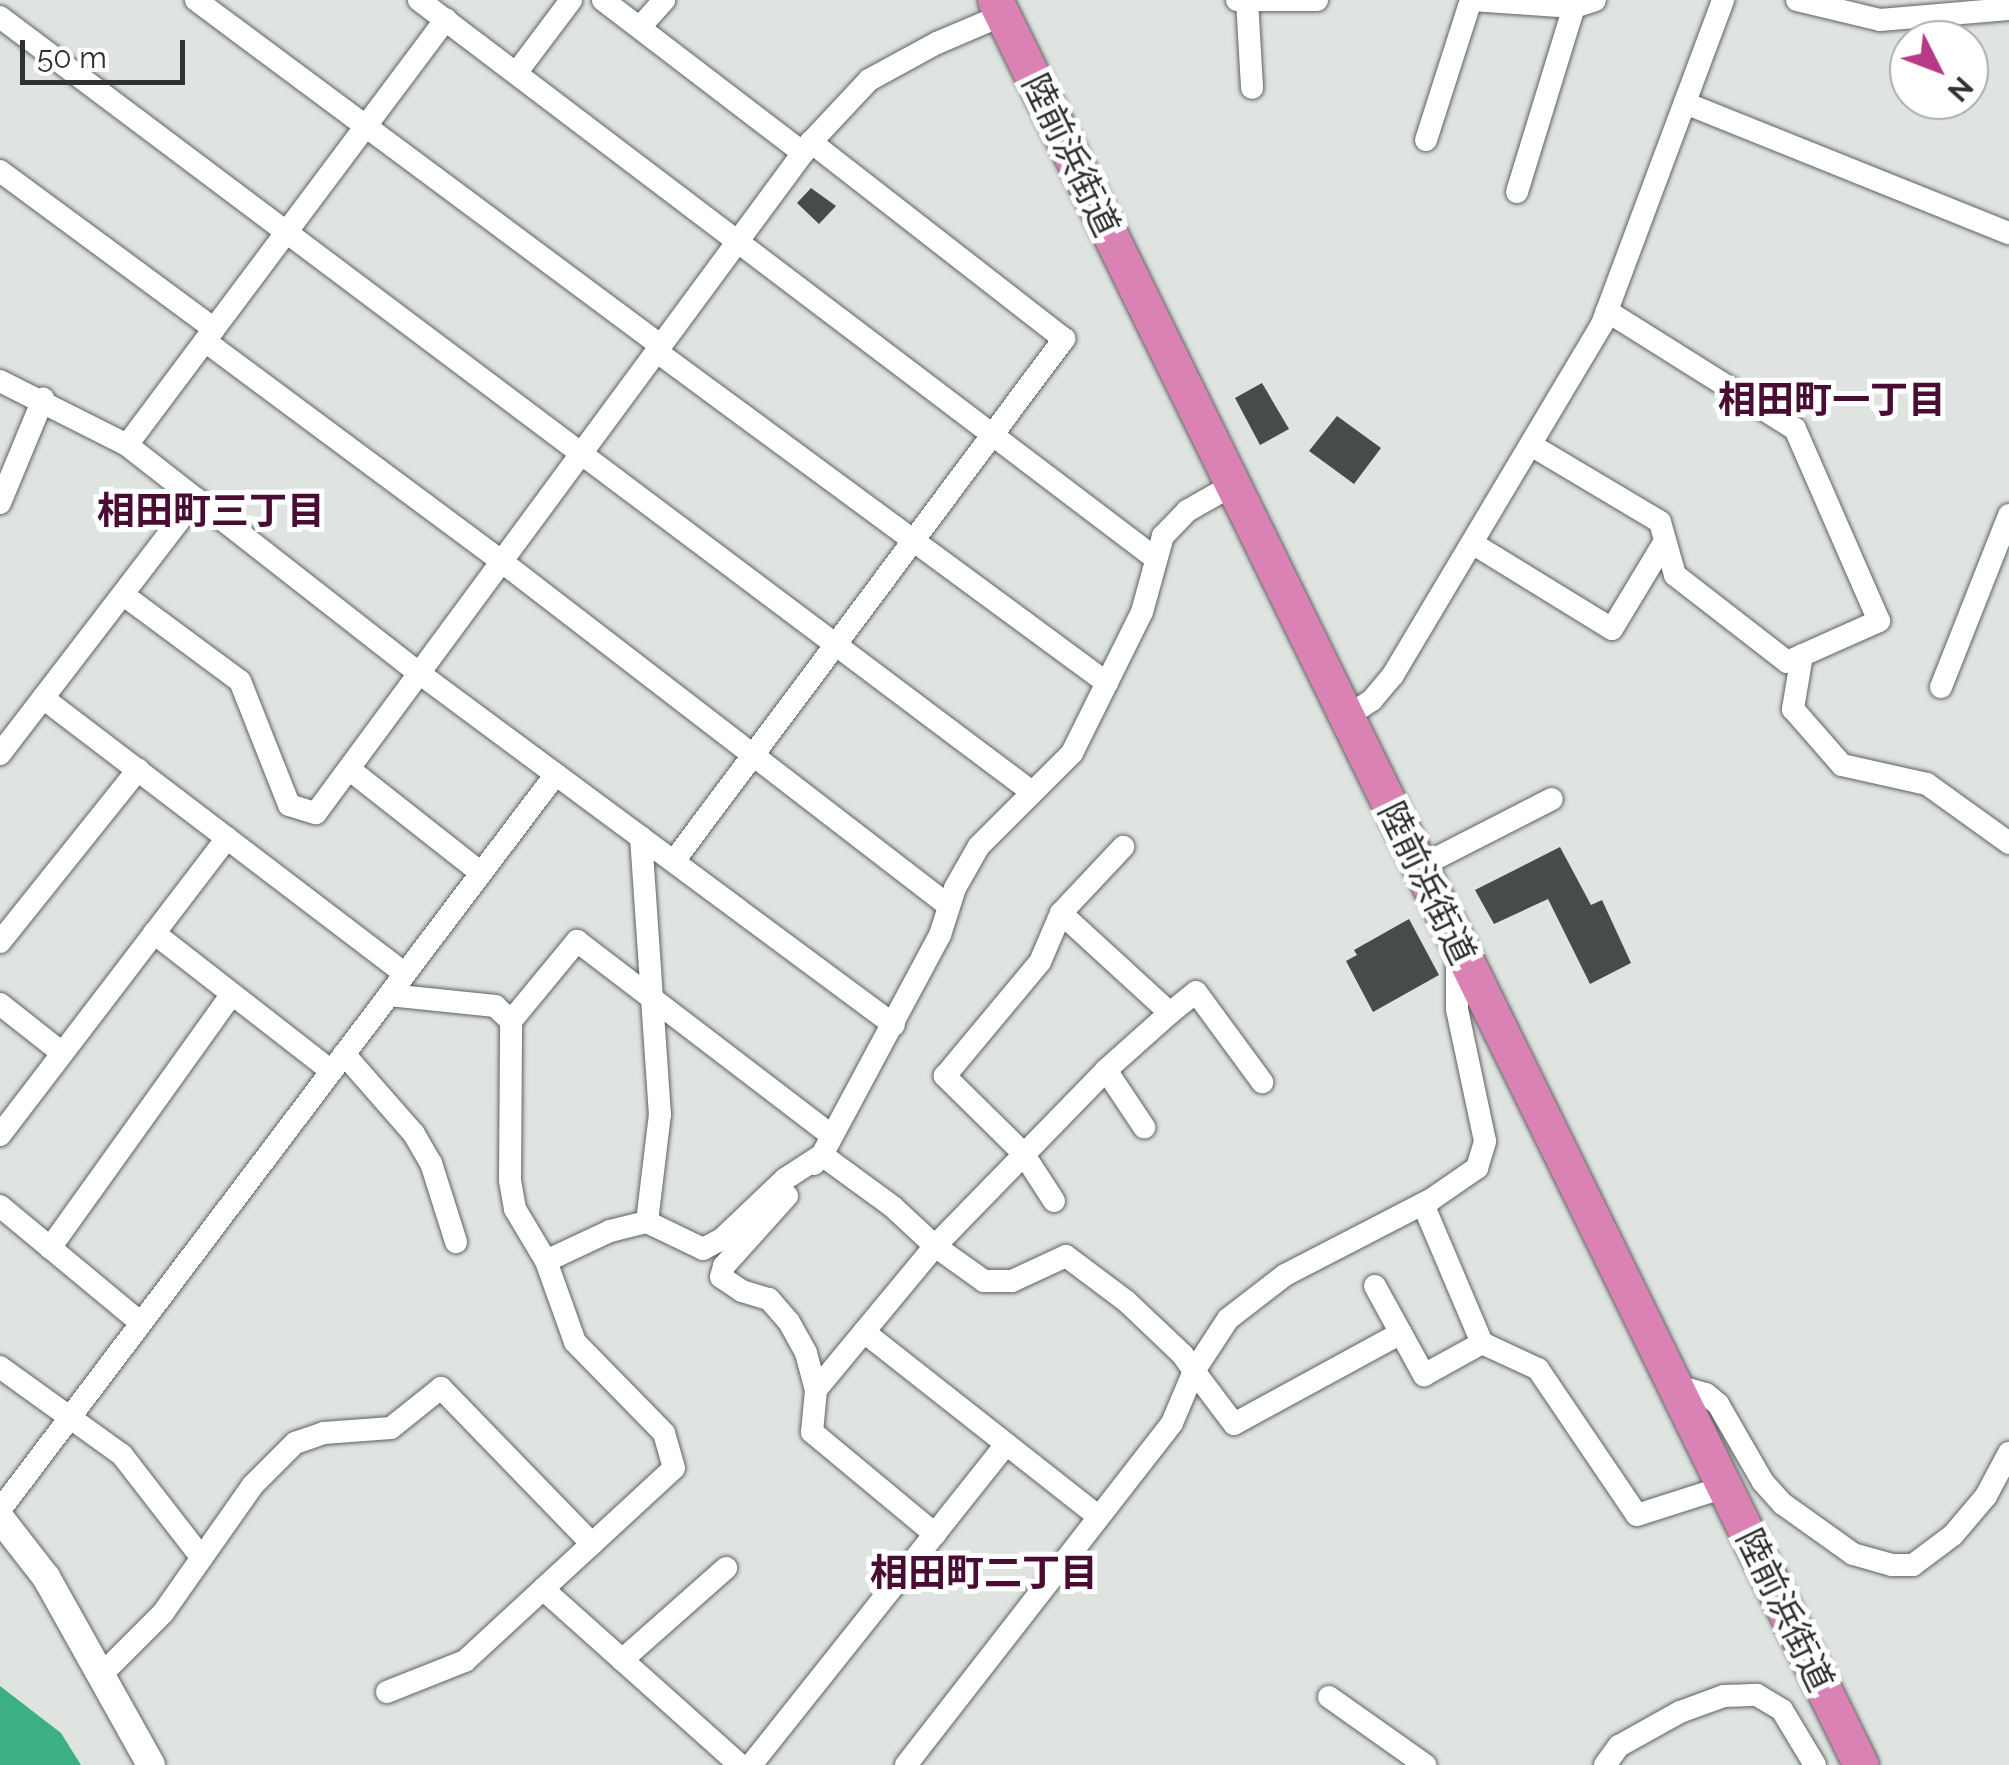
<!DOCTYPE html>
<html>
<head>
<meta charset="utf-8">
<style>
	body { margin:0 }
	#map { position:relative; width:2009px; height:1765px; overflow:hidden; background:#dfe4e1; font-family:Raleway,"Noto Sans JP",sans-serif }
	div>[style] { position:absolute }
	.water>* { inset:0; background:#3cb083 }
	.building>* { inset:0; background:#474b49 }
	.roads { filter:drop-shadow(0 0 2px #5e6260) drop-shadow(0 0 2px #5e6260) }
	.minor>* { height:22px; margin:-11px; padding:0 11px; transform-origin:11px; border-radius:11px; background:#fff }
	.tertiary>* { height:28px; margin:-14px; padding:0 14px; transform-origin:14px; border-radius:14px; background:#fff }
	.trunk>* { height:35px; margin:-17.5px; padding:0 17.5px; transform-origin:17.5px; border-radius:17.5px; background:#da82b4 }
	span { translate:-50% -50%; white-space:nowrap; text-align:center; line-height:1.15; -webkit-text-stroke:10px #fff; paint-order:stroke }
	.street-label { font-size:35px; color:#303231 }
	.neighbourhood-label { font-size:38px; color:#490c32; font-weight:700 }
	.north { position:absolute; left:1889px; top:20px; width:100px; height:100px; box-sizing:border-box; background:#fff; border:2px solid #acadad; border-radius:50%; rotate:132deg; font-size:28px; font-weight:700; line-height:40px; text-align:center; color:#303231 }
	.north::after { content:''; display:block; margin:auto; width:35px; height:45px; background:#b83986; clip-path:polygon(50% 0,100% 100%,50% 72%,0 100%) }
	.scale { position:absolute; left:20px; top:40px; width:165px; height:45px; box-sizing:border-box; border:5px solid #303231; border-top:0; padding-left:12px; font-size:30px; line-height:35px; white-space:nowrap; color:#303231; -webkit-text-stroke:8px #fff; paint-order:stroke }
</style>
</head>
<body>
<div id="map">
	<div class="water">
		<div style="clip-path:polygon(0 1686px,61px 1733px,81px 1765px,0 1765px)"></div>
	</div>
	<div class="building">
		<div style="clip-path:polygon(811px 188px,836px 206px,819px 224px,797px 203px)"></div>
		<div style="clip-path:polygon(1262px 383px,1289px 429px,1260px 445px,1235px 398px)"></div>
		<div style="clip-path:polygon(1337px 416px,1381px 448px,1354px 484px,1309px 451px)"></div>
		<div style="clip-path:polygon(1560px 847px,1591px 905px,1602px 900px,1631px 963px,1590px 984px,1548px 899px,1494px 924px,1475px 890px)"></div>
		<div style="clip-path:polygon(1409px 919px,1439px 975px,1373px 1012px,1346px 961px,1357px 955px,1354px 950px)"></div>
	</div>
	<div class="roads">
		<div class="minor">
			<div style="left:196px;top:0;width:578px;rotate:36.63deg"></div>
			<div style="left:419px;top:0;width:924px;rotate:37.17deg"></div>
			<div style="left:603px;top:0;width:252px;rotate:37.4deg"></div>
			<div style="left:1237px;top:0;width:80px"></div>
			<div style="left:1247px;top:0;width:88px;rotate:86.7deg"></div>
			<div style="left:1472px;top:0;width:102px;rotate:3.9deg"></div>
			<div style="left:1574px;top:7px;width:22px;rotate:-18deg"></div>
			<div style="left:1797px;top:0;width:85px;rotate:13.5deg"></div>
			<div style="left:1880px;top:20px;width:129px;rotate:-4.9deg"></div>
			<div style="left:0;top:17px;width:1291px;rotate:36.91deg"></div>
			<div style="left:640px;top:27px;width:36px;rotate:-48deg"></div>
			<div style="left:517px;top:72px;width:90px;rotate:-53.1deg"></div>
			<div style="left:1685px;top:103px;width:349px;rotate:21.9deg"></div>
			<div style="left:1426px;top:140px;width:147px;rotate:-72.2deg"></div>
			<div style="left:0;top:171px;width:266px;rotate:36.4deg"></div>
			<div style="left:1517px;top:192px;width:194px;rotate:-72.9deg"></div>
			<div style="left:205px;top:341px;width:369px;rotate:36.6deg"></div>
			<div style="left:501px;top:561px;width:565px;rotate:37.6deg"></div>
			<div style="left:656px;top:351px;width:560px;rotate:36.36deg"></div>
			<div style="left:0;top:381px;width:142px;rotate:26.7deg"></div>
			<div style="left:127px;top:445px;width:370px;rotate:38deg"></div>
			<div style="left:419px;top:673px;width:591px;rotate:36.54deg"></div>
			<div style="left:127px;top:445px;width:532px;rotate:-53.17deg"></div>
			<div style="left:1531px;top:445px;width:150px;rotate:30.8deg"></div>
			<div style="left:1660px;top:522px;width:55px;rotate:74.2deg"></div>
			<div style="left:1675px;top:575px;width:142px;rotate:37.8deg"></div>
			<div style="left:1787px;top:662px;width:101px;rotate:-24deg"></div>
			<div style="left:1879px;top:621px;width:210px;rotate:-113.6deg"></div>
			<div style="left:1795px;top:429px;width:222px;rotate:-147.9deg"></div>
			<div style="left:0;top:503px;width:113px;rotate:-67.5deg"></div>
			<div style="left:1472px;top:543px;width:164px;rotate:31.6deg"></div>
			<div style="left:1612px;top:629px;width:103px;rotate:-58.9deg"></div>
			<div style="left:125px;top:596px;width:143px;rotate:36.5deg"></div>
			<div style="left:240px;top:681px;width:133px;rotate:68.4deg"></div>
			<div style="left:289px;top:805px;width:28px;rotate:17deg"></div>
			<div style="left:316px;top:813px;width:834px;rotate:-53.58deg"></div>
			<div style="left:811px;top:142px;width:85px;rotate:-46.9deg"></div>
			<div style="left:869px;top:80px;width:77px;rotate:-28.6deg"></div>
			<div style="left:937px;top:43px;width:72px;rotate:-23deg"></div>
			<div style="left:1802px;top:655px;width:55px;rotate:99.5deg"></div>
			<div style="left:1793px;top:709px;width:74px;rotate:48.8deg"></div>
			<div style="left:1842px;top:765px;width:87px;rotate:12.6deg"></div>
			<div style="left:1927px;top:784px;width:101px;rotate:35.7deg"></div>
			<div style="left:1941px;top:687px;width:185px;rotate:-68.4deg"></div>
			<div style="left:43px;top:698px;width:455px;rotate:37.3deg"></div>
			<div style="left:1346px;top:717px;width:31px;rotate:-33deg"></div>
			<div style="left:1372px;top:700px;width:33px;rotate:-50deg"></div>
			<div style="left:1393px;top:675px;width:409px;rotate:-59.2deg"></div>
			<div style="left:1602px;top:324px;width:346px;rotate:-69.5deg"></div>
			<div style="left:0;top:754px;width:322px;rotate:-52.5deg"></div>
			<div style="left:349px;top:769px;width:168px;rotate:38.2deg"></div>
			<div style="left:641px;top:837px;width:278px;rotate:86.1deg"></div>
			<div style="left:660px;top:1114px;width:109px;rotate:96.9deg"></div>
			<div style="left:647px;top:1222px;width:62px;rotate:25.7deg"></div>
			<div style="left:703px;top:1249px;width:21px;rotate:-28deg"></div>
			<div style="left:722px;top:1239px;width:87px;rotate:-43.6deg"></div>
			<div style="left:785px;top:1179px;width:44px;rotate:-33deg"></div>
			<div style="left:822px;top:1155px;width:250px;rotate:-61.8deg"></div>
			<div style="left:940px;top:935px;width:49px;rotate:-72.3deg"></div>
			<div style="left:955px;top:888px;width:48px;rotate:-60.3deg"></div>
			<div style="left:979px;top:846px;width:132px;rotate:-45deg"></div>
			<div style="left:1072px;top:753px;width:157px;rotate:-63.6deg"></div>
			<div style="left:1142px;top:612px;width:79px;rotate:-74.6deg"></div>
			<div style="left:1163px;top:536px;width:35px;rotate:-46deg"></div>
			<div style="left:1187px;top:511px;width:51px;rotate:-29.6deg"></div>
			<div style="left:674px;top:861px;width:652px;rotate:-53.24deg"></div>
			<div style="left:1064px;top:339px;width:321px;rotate:-142.1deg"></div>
			<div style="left:1419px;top:867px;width:149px;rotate:-27.1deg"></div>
			<div style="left:154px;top:933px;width:224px;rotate:37.9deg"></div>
			<div style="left:0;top:942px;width:221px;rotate:-51.3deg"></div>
			<div style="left:389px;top:995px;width:107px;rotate:5.9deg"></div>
			<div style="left:495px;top:1006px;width:22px;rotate:43deg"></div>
			<div style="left:511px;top:1021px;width:104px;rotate:-50.5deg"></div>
			<div style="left:577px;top:941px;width:320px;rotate:37.4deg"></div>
			<div style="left:0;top:1004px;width:79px;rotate:38.3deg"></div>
			<div style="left:1170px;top:1013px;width:33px;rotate:-39deg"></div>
			<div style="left:1196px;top:992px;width:112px;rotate:53.7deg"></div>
			<div style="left:344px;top:1054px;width:106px;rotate:48.8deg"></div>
			<div style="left:414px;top:1134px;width:34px;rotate:60deg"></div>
			<div style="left:431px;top:1163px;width:83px;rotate:72.4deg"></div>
			<div style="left:1106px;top:1070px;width:69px;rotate:56.3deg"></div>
			<div style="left:0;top:1135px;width:374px;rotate:-52.6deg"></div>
			<div style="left:814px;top:1164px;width:12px;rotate:-48deg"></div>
			<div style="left:822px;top:1155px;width:88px;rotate:36.2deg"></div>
			<div style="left:893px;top:1207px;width:57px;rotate:42.9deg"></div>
			<div style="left:935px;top:1246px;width:245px;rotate:-45.8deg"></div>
			<div style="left:1106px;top:1070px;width:86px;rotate:-41.7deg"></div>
			<div style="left:1170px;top:1013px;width:148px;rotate:-137.5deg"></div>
			<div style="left:1061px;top:913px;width:91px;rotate:-46.8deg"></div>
			<div style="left:787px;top:1196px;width:94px;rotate:132deg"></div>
			<div style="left:724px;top:1266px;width:11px;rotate:105deg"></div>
			<div style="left:721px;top:1277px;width:25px;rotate:34deg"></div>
			<div style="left:742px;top:1291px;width:28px;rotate:17deg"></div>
			<div style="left:769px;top:1299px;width:30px;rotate:49deg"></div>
			<div style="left:789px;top:1322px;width:35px;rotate:61deg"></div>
			<div style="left:806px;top:1353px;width:38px;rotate:75deg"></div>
			<div style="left:1054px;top:1201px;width:57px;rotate:-122.9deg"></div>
			<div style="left:1023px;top:1153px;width:110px;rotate:-135.4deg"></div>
			<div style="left:945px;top:1076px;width:148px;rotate:-50.2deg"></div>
			<div style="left:1040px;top:962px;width:53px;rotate:-66.8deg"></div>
			<div style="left:0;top:1206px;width:183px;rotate:39.7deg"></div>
			<div style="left:50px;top:1248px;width:312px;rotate:-54.4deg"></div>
			<div style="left:546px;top:1261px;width:71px;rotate:-25.1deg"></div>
			<div style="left:610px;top:1231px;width:38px;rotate:-14deg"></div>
			<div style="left:1375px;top:1286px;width:102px;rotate:61.2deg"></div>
			<div style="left:1424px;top:1375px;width:66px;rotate:-28.9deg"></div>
			<div style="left:1482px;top:1343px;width:151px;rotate:-113deg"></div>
			<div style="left:864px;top:1332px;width:298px;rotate:38.2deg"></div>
			<div style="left:1401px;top:1333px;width:190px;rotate:151.4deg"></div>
			<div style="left:1234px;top:1424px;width:66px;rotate:-127deg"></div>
			<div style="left:1194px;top:1371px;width:62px;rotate:-56.8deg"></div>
			<div style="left:1228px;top:1319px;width:72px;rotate:-37.7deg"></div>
			<div style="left:1285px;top:1275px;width:165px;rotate:-27.3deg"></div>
			<div style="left:1432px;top:1199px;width:55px;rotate:-34.6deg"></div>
			<div style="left:1477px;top:1168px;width:28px;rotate:-73deg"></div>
			<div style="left:1485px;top:1141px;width:135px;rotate:-102deg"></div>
			<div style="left:1457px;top:1009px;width:56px;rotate:-90deg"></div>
			<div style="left:1482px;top:1343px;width:62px;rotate:24.9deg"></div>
			<div style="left:1538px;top:1369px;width:176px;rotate:55.9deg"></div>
			<div style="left:1637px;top:1515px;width:91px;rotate:-17.8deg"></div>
			<div style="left:0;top:1367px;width:150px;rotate:35.8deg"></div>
			<div style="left:122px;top:1455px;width:130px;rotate:52.2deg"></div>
			<div style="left:1674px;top:1385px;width:33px;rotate:16deg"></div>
			<div style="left:1706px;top:1394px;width:16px;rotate:40deg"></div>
			<div style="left:1718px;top:1404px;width:90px;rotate:60deg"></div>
			<div style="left:1763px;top:1482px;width:30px;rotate:48deg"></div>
			<div style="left:1783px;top:1504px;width:86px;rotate:35.5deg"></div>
			<div style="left:1853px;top:1554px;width:41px;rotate:15.8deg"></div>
			<div style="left:1892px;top:1565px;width:21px"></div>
			<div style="left:1913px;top:1565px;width:50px;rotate:-36.9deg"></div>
			<div style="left:1953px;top:1535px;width:51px;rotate:-49.8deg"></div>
			<div style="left:1986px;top:1496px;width:49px;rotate:-61.9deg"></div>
			<div style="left:0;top:1510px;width:922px;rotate:-52.93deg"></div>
			<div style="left:543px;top:1589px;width:264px;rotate:41.8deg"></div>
			<div style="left:622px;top:1660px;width:139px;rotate:-41.5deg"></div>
			<div style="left:101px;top:1675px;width:88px;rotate:-45deg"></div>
			<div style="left:163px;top:1613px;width:156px;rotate:-54.9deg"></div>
			<div style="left:253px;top:1485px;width:59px;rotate:-45deg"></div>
			<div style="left:295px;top:1443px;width:31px;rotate:-19deg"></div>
			<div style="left:324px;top:1433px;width:67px;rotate:-4.3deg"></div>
			<div style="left:391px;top:1428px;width:64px;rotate:-38.7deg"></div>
			<div style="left:441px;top:1388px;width:217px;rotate:45.9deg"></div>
			<div style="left:387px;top:1692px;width:84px;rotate:-21.7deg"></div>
			<div style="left:465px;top:1661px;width:284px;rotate:-42.7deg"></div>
			<div style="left:674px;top:1468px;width:36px;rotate:-106deg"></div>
			<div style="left:664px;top:1433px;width:127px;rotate:-134.4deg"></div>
			<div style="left:575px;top:1342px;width:86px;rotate:-109.7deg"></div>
			<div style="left:546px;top:1261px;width:61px;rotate:-120.8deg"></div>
			<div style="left:515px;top:1209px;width:29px;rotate:-100deg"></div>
			<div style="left:510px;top:1180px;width:159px;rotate:-89.6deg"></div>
			<div style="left:1329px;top:1697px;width:118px;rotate:35.3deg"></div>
			<div style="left:751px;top:1765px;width:410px;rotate:-51.5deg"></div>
			<div style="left:906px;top:1765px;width:433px;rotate:-52.1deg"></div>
			<div style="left:1172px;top:1423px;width:56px;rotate:-67.1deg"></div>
			<div style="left:1194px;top:1371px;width:19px;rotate:-125deg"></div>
			<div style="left:1183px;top:1355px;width:79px;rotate:-136.5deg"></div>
			<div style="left:1126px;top:1301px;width:75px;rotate:-143.1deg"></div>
			<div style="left:1066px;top:1256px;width:60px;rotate:155.2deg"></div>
			<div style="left:1012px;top:1281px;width:28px;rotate:180deg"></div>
			<div style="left:984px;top:1281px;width:60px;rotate:-144.5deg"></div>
			<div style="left:935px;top:1246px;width:187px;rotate:129.6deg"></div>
			<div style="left:816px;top:1390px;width:42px;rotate:95.4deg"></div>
			<div style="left:812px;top:1432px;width:160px;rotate:39.7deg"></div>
			<div style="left:1605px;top:1765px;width:24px;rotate:-54deg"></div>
			<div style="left:1619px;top:1746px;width:70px;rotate:-29.1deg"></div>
			<div style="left:1680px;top:1712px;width:47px;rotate:-20deg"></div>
			<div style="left:1724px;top:1696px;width:33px;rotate:-2deg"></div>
			<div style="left:1757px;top:1695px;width:29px;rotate:31deg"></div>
			<div style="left:1782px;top:1710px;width:64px;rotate:59deg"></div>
		</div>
		<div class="tertiary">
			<div style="left:0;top:1518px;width:75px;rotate:52.1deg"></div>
			<div style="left:46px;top:1577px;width:215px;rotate:60.8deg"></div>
		</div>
		<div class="trunk">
			<div style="left:995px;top:0;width:1966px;rotate:63.87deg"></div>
		</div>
	</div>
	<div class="street-label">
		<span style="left:1071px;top:155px;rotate:64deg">陸前浜街道</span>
		<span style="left:1427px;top:883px;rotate:64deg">陸前浜街道</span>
		<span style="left:1785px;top:1610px;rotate:64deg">陸前浜街道</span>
	</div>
	<div class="neighbourhood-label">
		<span style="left:1832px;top:400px">相田町一丁目</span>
		<span style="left:211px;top:511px">相田町三丁目</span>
		<span style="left:984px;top:1573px">相田町二丁目</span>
	</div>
	<div class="north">N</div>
	<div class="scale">50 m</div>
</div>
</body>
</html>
